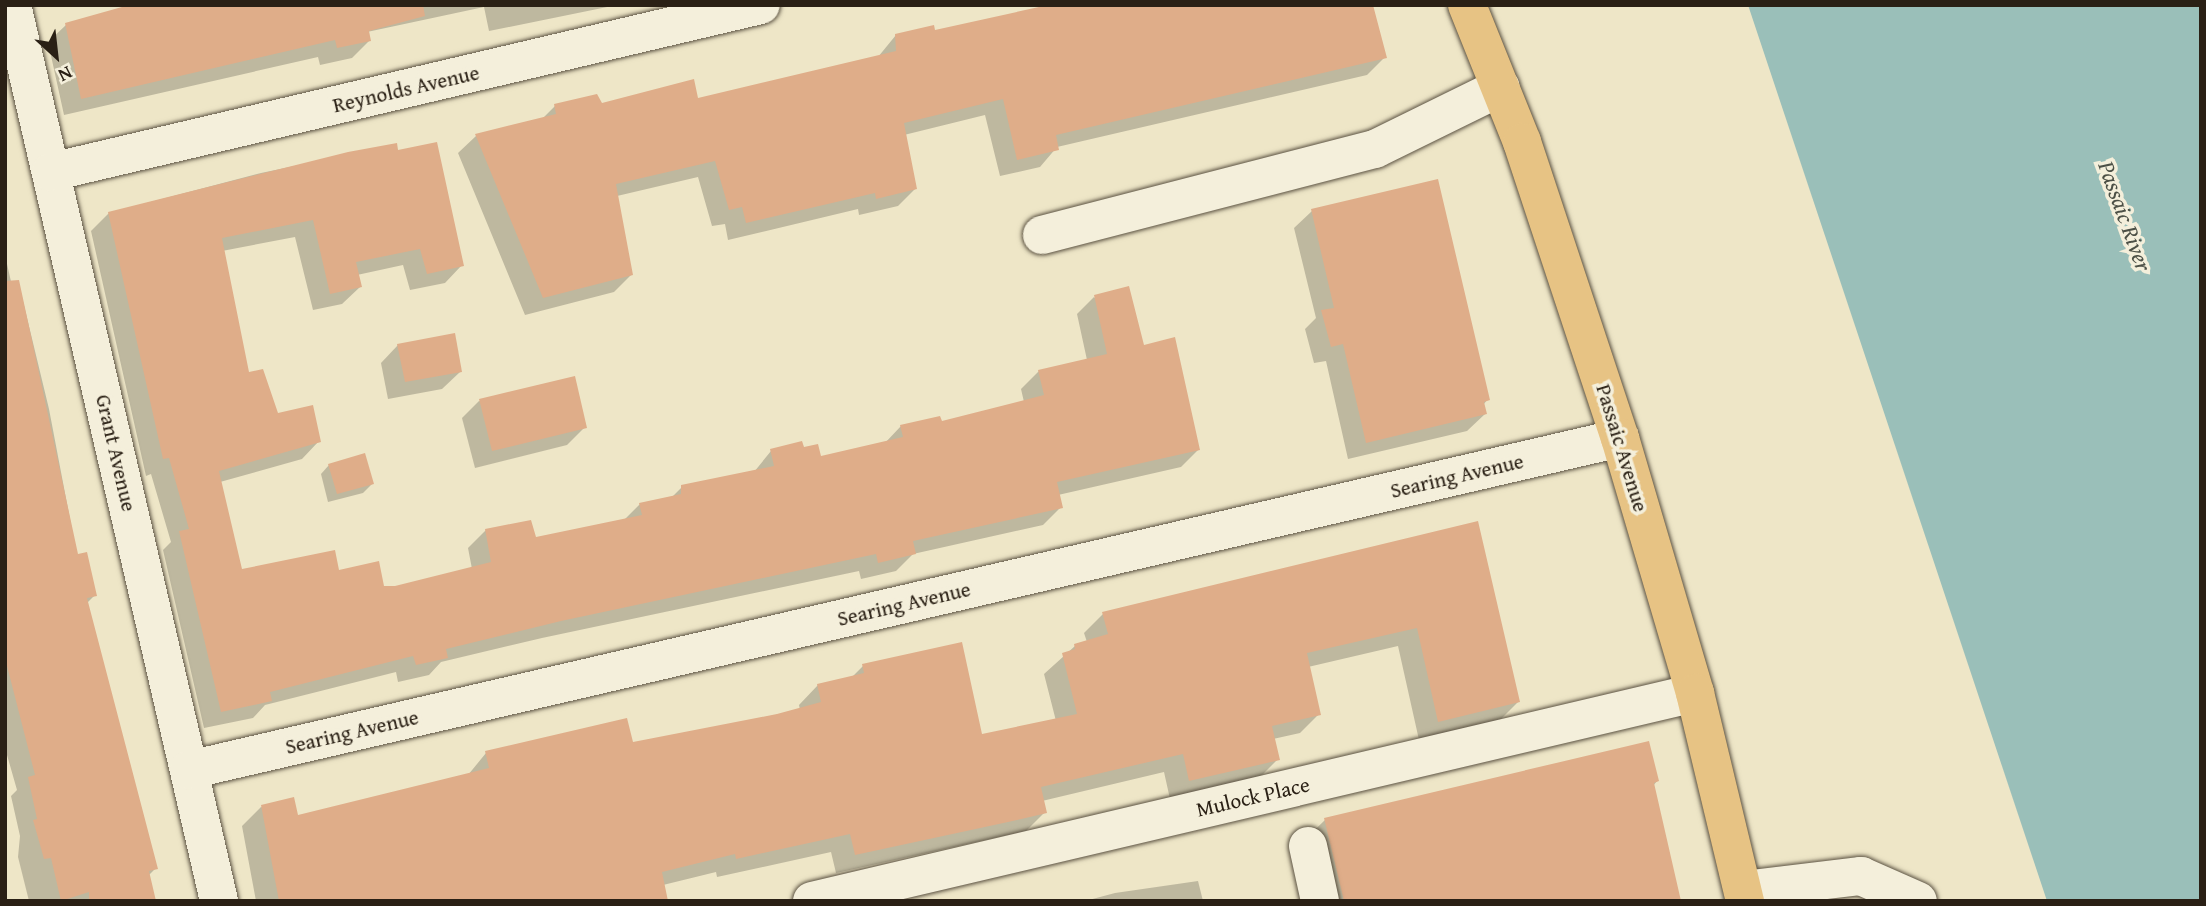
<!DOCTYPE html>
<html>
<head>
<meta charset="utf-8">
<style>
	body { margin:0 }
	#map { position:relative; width:2206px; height:906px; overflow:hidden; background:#eee6c7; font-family:"Gentium Book Plus",serif }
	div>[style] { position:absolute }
	.water>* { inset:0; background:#9abfb9 }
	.shadow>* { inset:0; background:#0003 }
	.building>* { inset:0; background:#dfad89 }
	.roads { filter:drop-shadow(0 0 2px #5b5242) drop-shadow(0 0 2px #5b5242) }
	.minor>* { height:38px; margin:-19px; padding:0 19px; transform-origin:19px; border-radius:19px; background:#f4efdb }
	.major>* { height:38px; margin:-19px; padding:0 19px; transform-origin:19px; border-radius:19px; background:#e7c384 }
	span { translate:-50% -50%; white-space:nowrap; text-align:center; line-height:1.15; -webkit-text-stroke:7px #f4efdb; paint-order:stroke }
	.street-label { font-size:21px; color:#2a2015 }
	.water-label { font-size:23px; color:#4c5046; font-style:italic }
	.frame { position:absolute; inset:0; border:7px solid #2a2015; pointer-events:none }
	.north { position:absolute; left:21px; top:21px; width:70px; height:70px; -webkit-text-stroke:5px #f4efdb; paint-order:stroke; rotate:153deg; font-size:19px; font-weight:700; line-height:28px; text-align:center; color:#2a2015 }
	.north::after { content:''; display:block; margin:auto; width:24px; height:32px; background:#2a2015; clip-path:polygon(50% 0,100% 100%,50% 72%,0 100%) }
</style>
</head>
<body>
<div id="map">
	<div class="water">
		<div style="clip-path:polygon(1748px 5px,2201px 5px,2201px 901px,2047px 901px)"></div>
	</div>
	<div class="shadow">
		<div style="clip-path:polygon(141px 5px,617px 5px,489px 31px,484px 7px,367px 32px,369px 41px,352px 58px,320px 65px,318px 57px,64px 115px,48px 42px,66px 25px)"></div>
		<div style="clip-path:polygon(933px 32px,1385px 57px,1367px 75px,1057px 147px,1040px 167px,1000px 176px,985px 115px,904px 135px,915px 189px,898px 206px,859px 215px,858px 209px,728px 240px,725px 224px,712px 226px,698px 177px,617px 196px,631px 275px,614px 292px,525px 315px,458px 153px,476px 136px,541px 120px,555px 106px,697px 100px,878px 57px,896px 35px)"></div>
		<div style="clip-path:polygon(395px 145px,462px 265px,445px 283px,410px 290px,403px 265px,357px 275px,360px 287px,342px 304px,313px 310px,295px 237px,222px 251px,248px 374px,276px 415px,319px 441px,302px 459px,220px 482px,241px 571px,338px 572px,383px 588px,395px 588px,472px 569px,468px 548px,486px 530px,535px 539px,624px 520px,640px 504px,671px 498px,682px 487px,754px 472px,771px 451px,802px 449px,820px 458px,884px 444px,901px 426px,940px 423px,1024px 402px,1021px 389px,1039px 371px,1087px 360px,1077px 314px,1094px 297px,1142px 347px,1198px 450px,1181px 467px,1058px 495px,1061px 507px,1043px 525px,913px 554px,896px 571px,861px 579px,859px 571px,542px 638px,441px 662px,429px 675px,398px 682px,396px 672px,265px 705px,253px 718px,204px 728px,163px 550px,171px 542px,151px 474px,146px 476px,91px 231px,109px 213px,261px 173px)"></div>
		<div style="clip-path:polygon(1312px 211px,1488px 399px,1483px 405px,1485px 414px,1467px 431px,1348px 459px,1326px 361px,1314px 363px,1305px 329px,1316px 318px,1294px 228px)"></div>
		<div style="clip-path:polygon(5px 255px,12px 286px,21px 293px,49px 409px,77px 556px,95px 595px,87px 603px,156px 868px,148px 876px,153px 901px,29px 901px,18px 857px,20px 836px,11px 796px,17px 790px,5px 748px)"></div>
		<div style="clip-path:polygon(398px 345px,460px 372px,442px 389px,388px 399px,381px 363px)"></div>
		<div style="clip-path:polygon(479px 401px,585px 427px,567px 445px,475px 468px,462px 418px)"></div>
		<div style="clip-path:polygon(329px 465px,372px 484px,363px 493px,328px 502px,321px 474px)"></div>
		<div style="clip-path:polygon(1477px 523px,1518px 702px,1499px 721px,1419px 740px,1398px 646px,1308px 667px,1319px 714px,1300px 733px,1273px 739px,1278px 759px,1259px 778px,1170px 799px,1164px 772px,1042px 801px,1045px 812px,1026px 831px,836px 873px,831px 852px,717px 877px,716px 872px,663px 885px,666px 901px,256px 901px,242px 826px,261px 807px,296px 818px,468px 775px,486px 753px,632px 744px,800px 710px,799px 705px,818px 685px,851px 678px,863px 666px,981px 736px,1056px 721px,1044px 674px,1075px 646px,1087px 642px,1084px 633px,1103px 614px)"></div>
		<div style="clip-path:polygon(1657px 781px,1653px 786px,1679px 901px,1306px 901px,1294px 850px,1325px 820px)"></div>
		<div style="clip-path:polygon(1198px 881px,1203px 901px,1085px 901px,1115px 893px)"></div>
	</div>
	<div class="building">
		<div style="clip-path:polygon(129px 5px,423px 5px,425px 16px,369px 31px,371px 41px,337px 48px,335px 40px,81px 99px,65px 23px)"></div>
		<div style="clip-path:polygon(1048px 5px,1373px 5px,1387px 58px,1056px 135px,1059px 150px,1017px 160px,1003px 99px,904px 123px,917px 189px,876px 199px,875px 193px,746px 223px,742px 207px,729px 210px,715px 161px,616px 184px,633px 275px,543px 298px,475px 134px,556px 114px,554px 104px,597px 94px,602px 103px,694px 79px,698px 98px,896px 51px,895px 34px,934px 25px,935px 30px)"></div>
		<div style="clip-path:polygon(437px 142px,464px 266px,427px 274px,420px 249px,356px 262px,362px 287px,330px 294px,313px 220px,222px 238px,249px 372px,263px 369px,278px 413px,313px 405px,321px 442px,219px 471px,242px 569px,335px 550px,339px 570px,379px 561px,384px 586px,395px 586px,491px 562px,485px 529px,531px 520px,536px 537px,642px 515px,639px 503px,681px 494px,681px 485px,774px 466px,770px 449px,802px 441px,804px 447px,818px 444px,821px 456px,903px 437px,900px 425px,940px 416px,942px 421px,1044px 395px,1038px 370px,1107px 354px,1094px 295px,1129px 286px,1144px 345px,1175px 337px,1200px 450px,1057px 482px,1063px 508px,913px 541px,916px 554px,878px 563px,876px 554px,561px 621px,446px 649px,448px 658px,416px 665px,413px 656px,270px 692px,272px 701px,221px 712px,179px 531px,189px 529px,169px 458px,163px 459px,108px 212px,348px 152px,397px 143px,398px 150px)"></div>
		<div style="clip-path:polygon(1438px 179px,1490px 400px,1484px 402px,1487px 414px,1366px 443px,1343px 344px,1331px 347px,1321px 310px,1334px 308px,1311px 209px)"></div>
		<div style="clip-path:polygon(19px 280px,78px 554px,87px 552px,97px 596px,87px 598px,158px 869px,149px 871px,156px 901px,89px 901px,89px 892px,61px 901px,51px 858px,44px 859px,33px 820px,37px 819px,28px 777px,35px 775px,5px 658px,5px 281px)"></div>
		<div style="clip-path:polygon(455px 333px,462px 372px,405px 382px,397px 344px)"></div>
		<div style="clip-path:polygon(575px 376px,587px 428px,492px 451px,479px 399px)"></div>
		<div style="clip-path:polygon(365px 453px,374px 484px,337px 494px,328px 464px)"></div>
		<div style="clip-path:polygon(1478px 521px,1520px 702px,1438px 722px,1417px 628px,1307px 653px,1321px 715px,1272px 726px,1280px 760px,1189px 781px,1183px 754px,1041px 787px,1047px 813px,1008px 822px,855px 855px,850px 834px,736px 859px,735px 854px,662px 872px,668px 901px,279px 901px,261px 805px,294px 797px,298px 815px,489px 768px,485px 751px,627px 718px,633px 742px,777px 714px,821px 702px,817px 684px,864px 673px,862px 664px,962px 642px,982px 734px,1077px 714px,1062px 653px,1075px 649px,1074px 644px,1108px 634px,1102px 612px)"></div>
		<div style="clip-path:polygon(1649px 741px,1659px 781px,1654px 783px,1681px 901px,1344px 901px,1324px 818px)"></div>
	</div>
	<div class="roads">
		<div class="minor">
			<div style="left:12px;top:5px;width:920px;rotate:76.99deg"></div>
			<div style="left:51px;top:172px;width:729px;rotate:-13.24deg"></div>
			<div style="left:1042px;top:235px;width:344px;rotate:-14.5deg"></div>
			<div style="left:1375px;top:149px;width:140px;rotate:-26.2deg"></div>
			<div style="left:189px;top:770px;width:1469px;rotate:-13.06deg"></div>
			<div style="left:1308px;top:846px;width:56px;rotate:77.7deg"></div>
			<div style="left:1743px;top:890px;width:119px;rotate:-6.8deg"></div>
			<div style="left:1861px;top:876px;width:62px;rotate:23.7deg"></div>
			<div style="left:812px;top:901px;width:907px;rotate:-13.25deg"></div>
		</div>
		<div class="major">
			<div style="left:1467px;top:5px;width:148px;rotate:68.1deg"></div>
			<div style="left:1522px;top:142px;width:312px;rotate:71.7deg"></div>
			<div style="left:1620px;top:438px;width:266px;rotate:73.6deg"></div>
			<div style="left:1695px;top:693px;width:214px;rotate:76.5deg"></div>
		</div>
	</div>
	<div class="street-label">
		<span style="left:406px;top:89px;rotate:-13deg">Reynolds Avenue</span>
		<span style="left:1622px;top:448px;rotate:73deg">Passaic Avenue</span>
		<span style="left:116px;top:453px;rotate:77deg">Grant Avenue</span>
		<span style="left:1457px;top:476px;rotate:-13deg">Searing Avenue</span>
		<span style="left:904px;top:604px;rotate:-13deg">Searing Avenue</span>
		<span style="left:352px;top:732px;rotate:-13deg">Searing Avenue</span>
		<span style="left:1253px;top:797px;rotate:-13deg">Mulock Place</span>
	</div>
	<div class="water-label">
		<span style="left:2125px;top:216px;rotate:70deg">Passaic River</span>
	</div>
	<div class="frame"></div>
	<div class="north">N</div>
</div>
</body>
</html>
